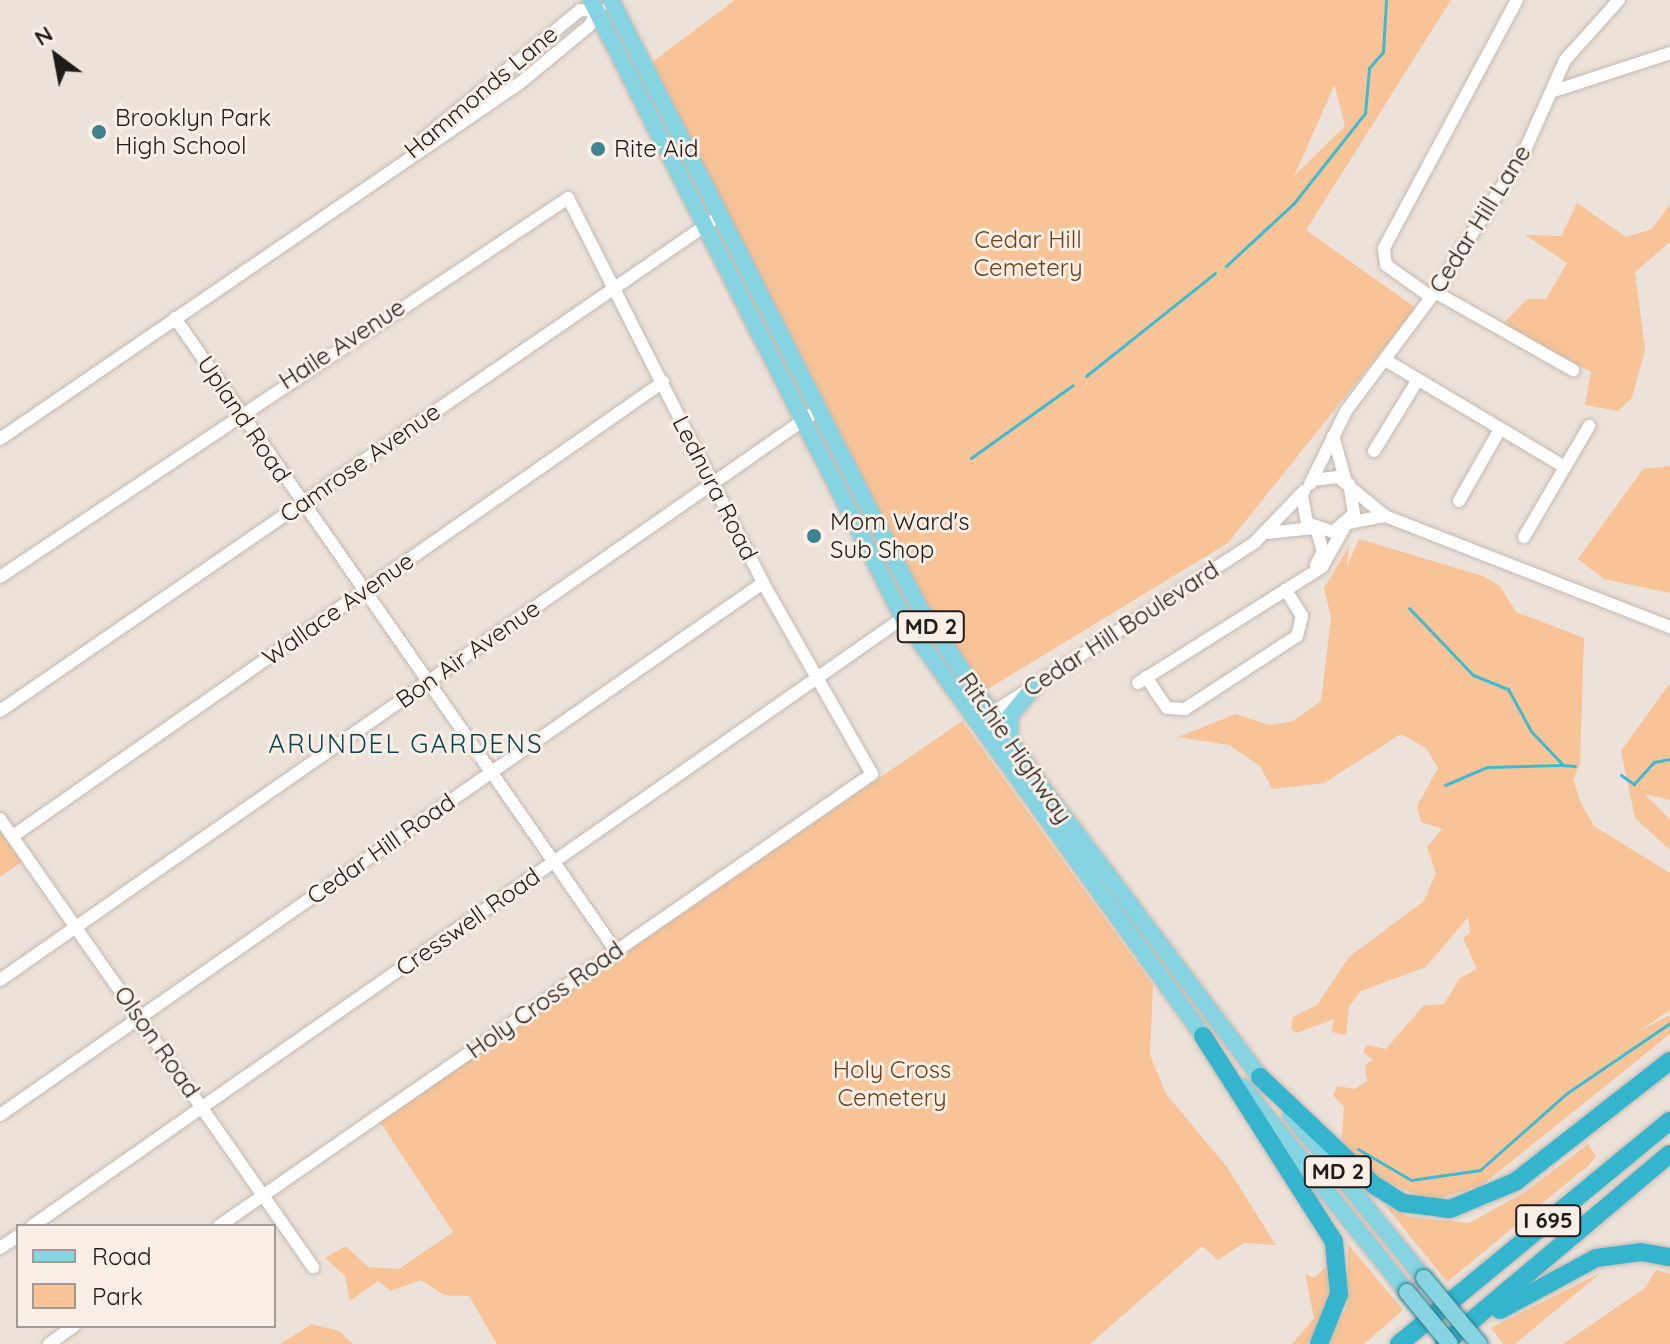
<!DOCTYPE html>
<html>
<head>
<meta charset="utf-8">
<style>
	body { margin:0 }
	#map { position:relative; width:1670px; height:1344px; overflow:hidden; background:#ece2da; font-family:Quicksand,sans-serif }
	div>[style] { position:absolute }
	.green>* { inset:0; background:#f7c397 }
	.stream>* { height:3px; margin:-1.5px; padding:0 1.5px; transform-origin:1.5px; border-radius:1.5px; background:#40bad1 }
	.roads { filter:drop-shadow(0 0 2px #c3b9b1) drop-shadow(0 0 2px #c3b9b1) }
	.minor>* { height:12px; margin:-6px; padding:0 6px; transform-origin:6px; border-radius:6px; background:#fff }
	.major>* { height:16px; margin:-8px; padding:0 8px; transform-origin:8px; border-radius:8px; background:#86d3e1 }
	.highway>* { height:18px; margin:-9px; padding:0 9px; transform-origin:9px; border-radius:9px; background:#35b5cd }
	.bridges { filter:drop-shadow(0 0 2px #2d7f8e) drop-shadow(0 0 2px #2d7f8e) }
	.major-bridge>* { height:16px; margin:-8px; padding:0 8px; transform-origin:8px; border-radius:8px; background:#86d3e1 }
	.dots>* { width:22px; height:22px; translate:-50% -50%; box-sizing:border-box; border:4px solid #f9efe7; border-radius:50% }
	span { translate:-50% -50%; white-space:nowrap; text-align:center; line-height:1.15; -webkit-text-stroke:6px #f9efe7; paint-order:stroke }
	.shield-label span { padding:2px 6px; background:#f9efe7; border:2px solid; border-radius:6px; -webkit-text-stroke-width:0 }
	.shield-label { font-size:22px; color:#1f1c19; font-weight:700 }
	.street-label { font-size:24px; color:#1f1c19 }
	.poi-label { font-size:24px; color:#1f1c19 }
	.left { translate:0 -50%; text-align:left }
	.park-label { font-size:24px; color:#6f4217 }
	.neighbourhood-label { font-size:26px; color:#094651; letter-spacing:2px }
	.legend { position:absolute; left:16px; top:1224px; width:260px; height:104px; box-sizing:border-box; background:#f9efe7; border:2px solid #a29b95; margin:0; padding:10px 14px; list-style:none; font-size:24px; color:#1f1c19 }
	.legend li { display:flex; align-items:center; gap:16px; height:40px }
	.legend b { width:40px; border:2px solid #a29b95 }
	.north { position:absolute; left:16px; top:16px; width:80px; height:80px; -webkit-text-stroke:6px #f9efe7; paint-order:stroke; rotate:328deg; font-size:22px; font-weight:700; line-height:32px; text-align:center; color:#1f1c19 }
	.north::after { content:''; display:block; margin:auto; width:28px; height:36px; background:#1f1c19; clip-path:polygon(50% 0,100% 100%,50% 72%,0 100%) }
</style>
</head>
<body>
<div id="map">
	<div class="green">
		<div style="clip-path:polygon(evenodd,735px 0,1451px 0,1306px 230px,1416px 308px,1228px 543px,981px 693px,924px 605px,651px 63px,735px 0,1335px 86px,1345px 126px,1294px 176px,1334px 86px,1335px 86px)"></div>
		<div style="clip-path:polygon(1577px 203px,1626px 237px,1652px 229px,1670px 204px,1670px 242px,1635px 272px,1645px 350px,1632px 398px,1618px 411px,1585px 405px,1591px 372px,1502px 325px,1527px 299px,1546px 299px,1567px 263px,1525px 235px,1561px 236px)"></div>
		<div style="clip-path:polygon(1670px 466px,1670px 593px,1604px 579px,1578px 559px,1643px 469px)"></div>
		<div style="clip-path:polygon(1359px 539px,1483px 576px,1500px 586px,1516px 612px,1584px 638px,1580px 764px,1573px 780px,1581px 803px,1594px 826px,1670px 873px,1670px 1010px,1639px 1031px,1670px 1015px,1670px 1034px,1482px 1185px,1431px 1201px,1371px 1175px,1341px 1145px,1344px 1107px,1333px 1095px,1337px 1086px,1354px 1089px,1367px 1081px,1365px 1065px,1373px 1060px,1363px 1052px,1367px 1045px,1386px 1049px,1423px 1006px,1444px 1004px,1460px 978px,1477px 969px,1463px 938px,1470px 933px,1468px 917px,1426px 967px,1361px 991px,1349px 1006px,1346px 1035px,1332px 1032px,1334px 1019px,1296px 1033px,1291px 1028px,1293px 1017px,1317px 1005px,1349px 957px,1424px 901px,1436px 873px,1427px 847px,1442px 829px,1421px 822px,1417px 806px,1438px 768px,1426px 748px,1401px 734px,1324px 783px,1272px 789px,1260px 766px,1229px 745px,1178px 737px,1236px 714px,1269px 725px,1293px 721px,1321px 701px,1331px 617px,1324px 588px,1349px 546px,1347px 566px)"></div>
		<div style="clip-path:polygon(1670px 683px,1670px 800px,1645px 794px,1670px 820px,1670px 850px,1635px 818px,1621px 751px)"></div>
		<div style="clip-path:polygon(962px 721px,1153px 985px,1150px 1055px,1166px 1094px,1227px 1167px,1276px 1245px,1244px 1243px,1218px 1260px,1202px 1246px,1090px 1344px,497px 1344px,469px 1296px,444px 1295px,421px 1280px,391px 1291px,378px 1281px,350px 1301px,345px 1276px,325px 1258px,346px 1246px,368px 1267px,399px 1269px,453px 1232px,380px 1122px)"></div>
		<div style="clip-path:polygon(0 829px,23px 861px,0 877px)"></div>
		<div style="clip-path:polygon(1588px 1144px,1596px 1156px,1589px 1165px,1447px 1282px,1384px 1204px,1409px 1217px,1469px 1223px,1525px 1192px)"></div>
		<div style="clip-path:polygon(1348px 1244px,1403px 1310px,1364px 1344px,1324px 1344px,1347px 1307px)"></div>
		<div style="clip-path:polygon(1325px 1250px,1335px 1286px,1322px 1327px,1307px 1344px,1292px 1344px,1314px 1318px,1305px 1274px,1314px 1278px,1326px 1267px)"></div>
		<div style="clip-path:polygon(1656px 1270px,1670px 1274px,1670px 1344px,1563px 1344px,1645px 1288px)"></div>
		<div style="clip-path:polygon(1602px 1272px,1515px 1344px,1503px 1344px,1491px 1328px)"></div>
		<div style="clip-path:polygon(312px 1324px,339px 1331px,353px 1344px,280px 1344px)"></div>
	</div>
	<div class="stream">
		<div style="left:1226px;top:266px;width:93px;rotate:-42.8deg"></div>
		<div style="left:1294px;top:203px;width:115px;rotate:-51.7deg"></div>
		<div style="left:1365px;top:113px;width:45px;rotate:-84.9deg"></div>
		<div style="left:1369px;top:68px;width:21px;rotate:-49deg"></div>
		<div style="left:1383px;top:52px;width:52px;rotate:-86.7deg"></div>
		<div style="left:1086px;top:376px;width:165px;rotate:-38.6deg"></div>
		<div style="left:971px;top:458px;width:125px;rotate:-35.6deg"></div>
		<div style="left:1409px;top:608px;width:93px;rotate:46.3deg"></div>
		<div style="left:1473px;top:675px;width:38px;rotate:22deg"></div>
		<div style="left:1508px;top:689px;width:48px;rotate:61.3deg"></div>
		<div style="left:1531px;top:731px;width:47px;rotate:46.7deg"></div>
		<div style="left:1563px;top:765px;width:12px;rotate:5deg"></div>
		<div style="left:1621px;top:775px;width:16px;rotate:35deg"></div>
		<div style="left:1634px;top:784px;width:30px;rotate:-48deg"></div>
		<div style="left:1654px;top:762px;width:16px;rotate:-11deg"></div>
		<div style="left:1445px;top:785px;width:46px;rotate:-23.2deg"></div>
		<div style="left:1487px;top:767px;width:74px;rotate:-1.5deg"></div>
		<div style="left:1358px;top:1149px;width:61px;rotate:30.3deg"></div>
		<div style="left:1411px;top:1180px;width:70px;rotate:-8.2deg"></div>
		<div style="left:1480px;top:1170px;width:116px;rotate:-41.5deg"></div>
		<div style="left:1567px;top:1093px;width:125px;rotate:-34.2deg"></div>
	</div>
	<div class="roads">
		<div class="minor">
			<div style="left:1554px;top:91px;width:122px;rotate:-18.1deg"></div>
			<div style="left:422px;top:140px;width:205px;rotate:-39.4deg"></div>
			<div style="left:580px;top:10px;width:16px;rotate:4deg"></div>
			<div style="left:1435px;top:292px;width:159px;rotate:29.5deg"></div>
			<div style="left:1431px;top:297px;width:55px;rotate:-144.6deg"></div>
			<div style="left:1386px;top:265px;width:17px;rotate:-97deg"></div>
			<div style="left:1384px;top:248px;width:281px;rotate:-61.8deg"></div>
			<div style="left:175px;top:318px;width:771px;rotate:55.14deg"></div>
			<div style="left:1387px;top:361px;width:207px;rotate:30.8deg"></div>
			<div style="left:1333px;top:436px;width:48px;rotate:74.2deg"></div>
			<div style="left:0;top:439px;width:630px;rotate:-34.4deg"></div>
			<div style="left:520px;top:83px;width:89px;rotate:-39.6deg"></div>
			<div style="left:589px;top:26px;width:20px;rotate:-57deg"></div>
			<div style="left:1374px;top:451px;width:82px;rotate:-58.4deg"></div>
			<div style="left:1313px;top:480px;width:25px;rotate:-7deg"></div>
			<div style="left:1338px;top:477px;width:61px;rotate:39.7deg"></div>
			<div style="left:1310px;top:484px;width:81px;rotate:-63.7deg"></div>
			<div style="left:1346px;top:411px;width:149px;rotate:-53.2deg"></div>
			<div style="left:1435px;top:292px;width:168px;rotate:-57.6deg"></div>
			<div style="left:1525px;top:150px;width:98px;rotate:-66deg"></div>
			<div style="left:1565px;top:60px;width:81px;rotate:-48deg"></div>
			<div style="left:1302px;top:495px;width:28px;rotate:80deg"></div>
			<div style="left:1307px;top:523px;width:28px;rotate:19deg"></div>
			<div style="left:1333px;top:532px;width:28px;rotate:-41deg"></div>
			<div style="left:1354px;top:514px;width:30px;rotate:-99deg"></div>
			<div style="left:1459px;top:501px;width:83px;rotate:-60.3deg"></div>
			<div style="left:1348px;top:523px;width:38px;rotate:-11deg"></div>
			<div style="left:1385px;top:516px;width:306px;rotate:21.3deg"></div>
			<div style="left:1267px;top:533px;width:46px;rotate:-6.2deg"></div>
			<div style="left:1524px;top:537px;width:129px;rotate:-59.6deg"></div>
			<div style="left:1316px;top:565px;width:16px;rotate:-63deg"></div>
			<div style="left:1323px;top:551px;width:21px;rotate:-107deg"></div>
			<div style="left:0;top:577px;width:683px;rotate:-33.71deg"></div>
			<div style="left:568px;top:198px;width:432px;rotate:63.1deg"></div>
			<div style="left:763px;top:583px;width:220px;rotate:60.3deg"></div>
			<div style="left:872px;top:774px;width:794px;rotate:145.31deg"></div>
			<div style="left:1146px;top:677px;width:37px;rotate:56deg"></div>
			<div style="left:1167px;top:708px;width:18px;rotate:3deg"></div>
			<div style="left:1185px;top:709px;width:134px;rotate:-33.1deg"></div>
			<div style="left:1297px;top:636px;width:21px;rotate:-76deg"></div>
			<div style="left:1302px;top:616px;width:31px;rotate:-122deg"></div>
			<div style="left:1138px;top:683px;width:218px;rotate:-32.2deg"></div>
			<div style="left:1322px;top:567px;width:47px;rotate:-60.7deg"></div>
			<div style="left:0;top:711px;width:864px;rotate:-34.54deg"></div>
			<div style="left:986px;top:717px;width:321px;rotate:-33deg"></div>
			<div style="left:1255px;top:542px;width:71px;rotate:-46.1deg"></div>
			<div style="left:0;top:819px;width:547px;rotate:55.06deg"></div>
			<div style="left:13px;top:836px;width:793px;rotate:-34.93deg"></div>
			<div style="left:0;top:980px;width:997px;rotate:-34.87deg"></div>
			<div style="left:0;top:1115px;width:930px;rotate:-34.89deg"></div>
			<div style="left:32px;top:1226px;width:1062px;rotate:-34.92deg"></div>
			<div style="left:0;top:1248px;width:22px;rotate:-34deg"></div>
			<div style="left:49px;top:1344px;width:31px;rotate:-36deg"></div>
		</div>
		<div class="major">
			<div style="left:591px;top:0;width:692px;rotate:63.21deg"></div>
			<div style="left:903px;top:618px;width:525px;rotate:54.31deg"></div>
			<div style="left:611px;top:0;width:681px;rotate:63.1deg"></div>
			<div style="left:919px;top:607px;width:220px;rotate:55.7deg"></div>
			<div style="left:1043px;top:789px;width:371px;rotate:53deg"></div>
			<div style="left:1010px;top:742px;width:26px;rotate:-90deg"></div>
			<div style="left:1010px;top:716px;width:41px;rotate:-50.9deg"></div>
			<div style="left:1243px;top:1087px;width:263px;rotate:51.3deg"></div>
			<div style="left:1291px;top:1115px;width:210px;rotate:50.8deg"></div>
		</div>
		<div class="highway">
			<div style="left:1203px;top:1036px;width:244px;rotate:57.5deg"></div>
			<div style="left:1334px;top:1242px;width:52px;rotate:84.5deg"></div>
			<div style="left:1339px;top:1294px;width:54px;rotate:111.8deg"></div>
			<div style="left:1260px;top:1077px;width:157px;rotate:43.5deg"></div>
			<div style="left:1374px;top:1185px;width:34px;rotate:32deg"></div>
			<div style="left:1403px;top:1203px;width:47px;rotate:7.3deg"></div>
			<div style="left:1450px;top:1209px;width:70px;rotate:-22.6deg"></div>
			<div style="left:1515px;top:1182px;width:197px;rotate:-38deg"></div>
			<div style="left:1500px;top:1310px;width:109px;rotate:-28.4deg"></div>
			<div style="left:1596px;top:1258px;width:45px;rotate:-7.6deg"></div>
			<div style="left:1641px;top:1252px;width:29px;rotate:10deg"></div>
			<div style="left:1399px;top:1344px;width:351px;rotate:-39.5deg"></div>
			<div style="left:1444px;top:1344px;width:295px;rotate:-40.1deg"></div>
		</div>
	</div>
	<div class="bridges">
		<div class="major-bridge">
			<div style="left:1424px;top:1278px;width:86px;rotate:50.2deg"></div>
			<div style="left:1407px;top:1292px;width:67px;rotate:50.4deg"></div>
		</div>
	</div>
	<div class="dots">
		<div style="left:99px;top:132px;background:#3f8391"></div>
		<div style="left:598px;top:149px;background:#3f8391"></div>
		<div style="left:814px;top:536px;background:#3f8391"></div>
	</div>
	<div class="shield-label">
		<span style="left:931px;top:627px">MD 2</span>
		<span style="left:1338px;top:1172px">MD 2</span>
		<span style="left:1548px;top:1221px">I 695</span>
	</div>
	<div class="street-label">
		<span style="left:481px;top:92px;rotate:-40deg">Hammonds Lane</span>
		<span style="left:1480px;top:219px;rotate:-58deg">Cedar Hill Lane</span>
		<span style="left:342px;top:344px;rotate:-33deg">Haile Avenue</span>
		<span style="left:244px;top:419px;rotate:56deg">Upland Road</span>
		<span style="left:360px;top:463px;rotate:-35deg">Camrose Avenue</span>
		<span style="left:715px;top:488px;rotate:63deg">Lednura Road</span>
		<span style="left:338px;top:609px;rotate:-35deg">Wallace Avenue</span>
		<span style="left:1121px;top:629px;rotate:-33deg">Cedar Hill Boulevard</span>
		<span style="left:468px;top:654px;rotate:-35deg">Bon Air Avenue</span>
		<span style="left:1015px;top:748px;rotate:55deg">Ritchie Highway</span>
		<span style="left:381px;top:849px;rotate:-35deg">Cedar Hill Road</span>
		<span style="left:468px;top:922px;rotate:-35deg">Cresswell Road</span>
		<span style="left:545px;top:1000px;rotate:-35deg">Holy Cross Road</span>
		<span style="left:157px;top:1042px;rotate:55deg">Olson Road</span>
	</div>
	<div class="poi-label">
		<span class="left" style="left:115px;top:132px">Brooklyn Park<br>High School</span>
		<span class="left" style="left:614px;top:149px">Rite Aid</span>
		<span class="left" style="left:830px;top:536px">Mom Ward's<br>Sub Shop</span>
	</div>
	<div class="park-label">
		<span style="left:1028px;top:254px">Cedar Hill<br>Cemetery</span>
		<span style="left:892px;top:1084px">Holy Cross<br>Cemetery</span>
	</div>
	<div class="neighbourhood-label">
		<span style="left:406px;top:744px">ARUNDEL GARDENS</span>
	</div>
	<ul class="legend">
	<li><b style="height:10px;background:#86d3e1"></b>Road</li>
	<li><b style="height:22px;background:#f7c397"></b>Park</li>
	</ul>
	<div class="north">N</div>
</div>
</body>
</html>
